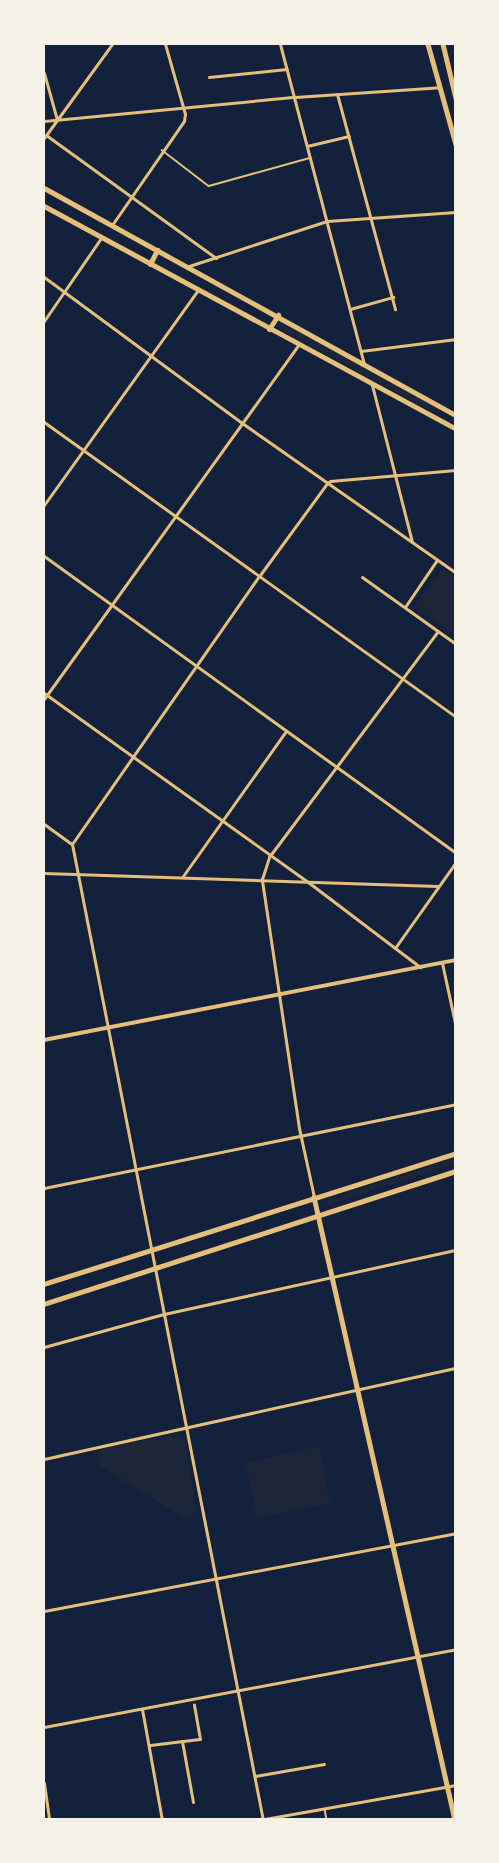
<!DOCTYPE html>
<html>
<head>
<meta charset="utf-8">
<style>
	body { margin:0 }
	#map { position:relative; width:499px; height:1863px; overflow:hidden; background:#14213d; font-family:Arial,sans-serif }
	div>[style] { position:absolute }
	.green>* { inset:0; background:#1d2539 }
	.service>* { height:1.5px; margin:-0.75px; padding:0 0.75px; transform-origin:0.75px; border-radius:0.75px; background:#e5c07b }
	.minor>* { height:3px; margin:-1.5px; padding:0 1.5px; transform-origin:1.5px; border-radius:1.5px; background:#e5c07b }
	.tertiary>* { height:4px; margin:-2px; padding:0 2px; transform-origin:2px; border-radius:2px; background:#e5c07b }
	.secondary>* { height:4.5px; margin:-2.25px; padding:0 2.25px; transform-origin:2.25px; border-radius:2.25px; background:#e5c07b }
	.primary>* { height:5px; margin:-2.5px; padding:0 2.5px; transform-origin:2.5px; border-radius:2.5px; background:#e5c07b }
	span { translate:-50% -50%; white-space:nowrap; text-align:center; line-height:1.15; -webkit-text-stroke:6px #f6f1e7; paint-order:stroke }
	.frame { position:absolute; inset:0; border:45px solid #f6f1e7; pointer-events:none }
</style>
</head>
<body>
<div id="map">
	<div class="green">
		<div style="clip-path:polygon(282px 323px,435px 407px,440px 412px,434px 413px,280px 329px,277px 324px)"></div>
		<div style="clip-path:polygon(443px 569px,455px 578px,455px 635px,414px 606px)"></div>
		<div style="clip-path:polygon(455px 1158px,455px 1164px,328px 1205px,326px 1203px,329px 1199px)"></div>
		<div style="clip-path:polygon(175px 1434px,182px 1436px,186px 1445px,196px 1510px,194px 1514px,186px 1519px,100px 1466px,95px 1458px,103px 1448px)"></div>
		<div style="clip-path:polygon(319px 1446px,330px 1503px,257px 1518px,246px 1463px)"></div>
	</div>
	<div class="service">
		<div style="left:162px;top:150px;width:59px;rotate:37.5deg"></div>
		<div style="left:209px;top:186px;width:105px;rotate:-15.5deg"></div>
		<div style="left:325px;top:1809px;width:11px;rotate:80deg"></div>
	</div>
	<div class="minor">
		<div style="left:280px;top:44px;width:331px;rotate:75.3deg"></div>
		<div style="left:44px;top:73px;width:49px;rotate:74.5deg"></div>
		<div style="left:209px;top:77px;width:78px;rotate:-5.9deg"></div>
		<div style="left:337px;top:94px;width:223px;rotate:74.9deg"></div>
		<div style="left:44px;top:121px;width:252px;rotate:-5.5deg"></div>
		<div style="left:295px;top:97px;width:145px;rotate:-3.9deg"></div>
		<div style="left:46px;top:135px;width:210px;rotate:35.9deg"></div>
		<div style="left:44px;top:138px;width:116px;rotate:-54.1deg"></div>
		<div style="left:307px;top:146px;width:43px;rotate:-13.4deg"></div>
		<div style="left:112px;top:225px;width:126px;rotate:-55.3deg"></div>
		<div style="left:184px;top:121px;width:7px;rotate:-82deg"></div>
		<div style="left:185px;top:114px;width:73px;rotate:-105.9deg"></div>
		<div style="left:189px;top:266px;width:145px;rotate:-18.1deg"></div>
		<div style="left:327px;top:221px;width:129px;rotate:-4deg"></div>
		<div style="left:44px;top:277px;width:246px;rotate:36.4deg"></div>
		<div style="left:242px;top:423px;width:261px;rotate:35deg"></div>
		<div style="left:350px;top:309px;width:45px;rotate:-15.6deg"></div>
		<div style="left:44px;top:321px;width:101px;rotate:-55.5deg"></div>
		<div style="left:361px;top:351px;width:96px;rotate:-7.2deg"></div>
		<div style="left:372px;top:385px;width:162px;rotate:75.7deg"></div>
		<div style="left:44px;top:422px;width:507px;rotate:35.6deg"></div>
		<div style="left:330px;top:481px;width:126px;rotate:-5deg"></div>
		<div style="left:44px;top:505px;width:264px;rotate:-54.4deg"></div>
		<div style="left:44px;top:556px;width:508px;rotate:35.79deg"></div>
		<div style="left:362px;top:577px;width:115px;rotate:35.5deg"></div>
		<div style="left:405px;top:607px;width:57px;rotate:-55.8deg"></div>
		<div style="left:44px;top:693px;width:325px;rotate:35.6deg"></div>
		<div style="left:308px;top:882px;width:141px;rotate:37.2deg"></div>
		<div style="left:44px;top:699px;width:436px;rotate:-54.3deg"></div>
		<div style="left:44px;top:824px;width:34px;rotate:36deg"></div>
		<div style="left:72px;top:844px;width:995px;rotate:78.93deg"></div>
		<div style="left:72px;top:844px;width:328px;rotate:-55.1deg"></div>
		<div style="left:260px;top:575px;width:115px;rotate:-53.8deg"></div>
		<div style="left:44px;top:873px;width:394px;rotate:1.9deg"></div>
		<div style="left:183px;top:876px;width:178px;rotate:-54.6deg"></div>
		<div style="left:395px;top:948px;width:105px;rotate:-54.7deg"></div>
		<div style="left:442px;top:963px;width:66px;rotate:77.8deg"></div>
		<div style="left:44px;top:1188px;width:420px;rotate:-11.5deg"></div>
		<div style="left:314px;top:1197px;width:71px;rotate:-102.3deg"></div>
		<div style="left:299px;top:1128px;width:252px;rotate:-98.5deg"></div>
		<div style="left:262px;top:879px;width:23px;rotate:-72deg"></div>
		<div style="left:269px;top:857px;width:282px;rotate:-53.2deg"></div>
		<div style="left:44px;top:1347px;width:124px;rotate:-15.4deg"></div>
		<div style="left:164px;top:1314px;width:299px;rotate:-12.4deg"></div>
		<div style="left:44px;top:1459px;width:422px;rotate:-12.5deg"></div>
		<div style="left:44px;top:1611px;width:419px;rotate:-10.7deg"></div>
		<div style="left:142px;top:1709px;width:113px;rotate:79.8deg"></div>
		<div style="left:44px;top:1727px;width:419px;rotate:-10.7deg"></div>
		<div style="left:182px;top:1741px;width:62px;rotate:79.8deg"></div>
		<div style="left:150px;top:1745px;width:50px;rotate:-6.8deg"></div>
		<div style="left:200px;top:1739px;width:35px;rotate:-100deg"></div>
		<div style="left:255px;top:1776px;width:70px;rotate:-9.9deg"></div>
		<div style="left:44px;top:1783px;width:37px;rotate:82deg"></div>
		<div style="left:259px;top:1820px;width:200px;rotate:-10.1deg"></div>
	</div>
	<div class="tertiary">
		<div style="left:44px;top:1040px;width:420px;rotate:-11deg"></div>
	</div>
	<div class="secondary">
		<div style="left:428px;top:44px;width:104px;rotate:74.4deg"></div>
		<div style="left:443px;top:44px;width:56px;rotate:76.5deg"></div>
		<div style="left:314px;top:1197px;width:639px;rotate:77.25deg"></div>
		<div style="left:44px;top:1284px;width:432px;rotate:-17.6deg"></div>
		<div style="left:44px;top:1304px;width:433px;rotate:-17.9deg"></div>
	</div>
	<div class="primary">
		<div style="left:44px;top:188px;width:470px;rotate:28.9deg"></div>
		<div style="left:44px;top:206px;width:468px;rotate:28.4deg"></div>
		<div style="left:150px;top:264px;width:16px;rotate:-63deg"></div>
		<div style="left:269px;top:329px;width:17px;rotate:-57deg"></div>
	</div>
	<div class="frame"></div>
</div>
</body>
</html>
